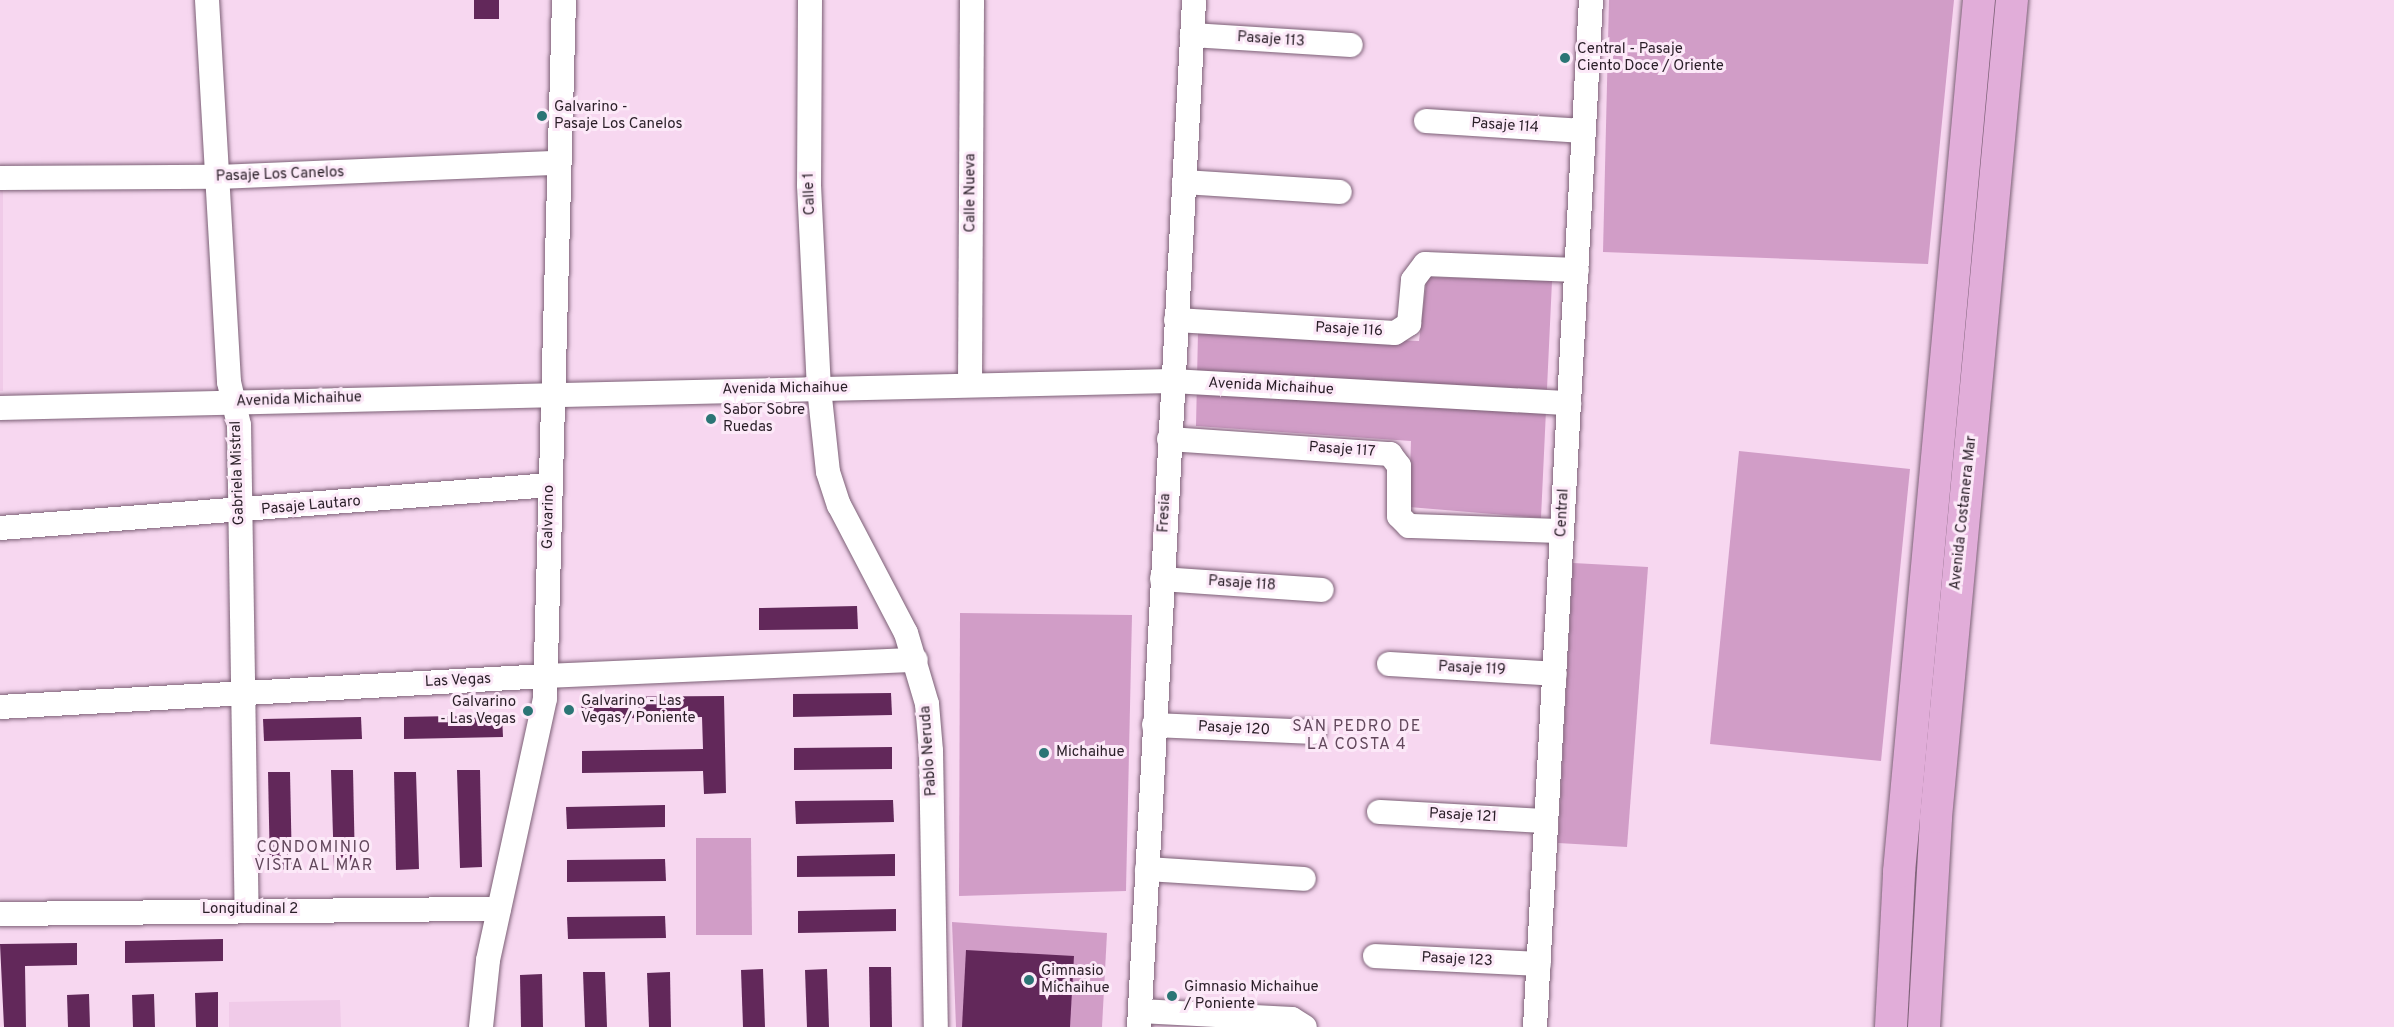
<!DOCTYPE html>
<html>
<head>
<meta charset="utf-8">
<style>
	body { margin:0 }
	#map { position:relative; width:2394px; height:1027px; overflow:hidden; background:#f7d7f0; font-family:Overpass,sans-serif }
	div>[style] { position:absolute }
	.built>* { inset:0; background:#f0cae8 }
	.green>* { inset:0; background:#d19dc7 }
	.building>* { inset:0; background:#62285a }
	.roads { filter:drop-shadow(0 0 2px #7c6076) drop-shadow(0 0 2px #7c6076) }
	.minor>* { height:24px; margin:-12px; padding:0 12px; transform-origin:12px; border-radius:12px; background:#fff }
	.major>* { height:32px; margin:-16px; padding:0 16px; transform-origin:16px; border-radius:16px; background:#e1add9 }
	.dots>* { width:16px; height:16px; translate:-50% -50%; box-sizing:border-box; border:3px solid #fce9f8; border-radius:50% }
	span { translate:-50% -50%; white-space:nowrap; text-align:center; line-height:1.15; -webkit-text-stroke:6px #fce9f8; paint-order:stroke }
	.street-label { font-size:15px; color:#291e27 }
	.poi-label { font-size:15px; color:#291e27 }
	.left { translate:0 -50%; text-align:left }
	.right { translate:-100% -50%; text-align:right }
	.neighbourhood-label { font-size:16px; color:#62485c; letter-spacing:1.5px }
</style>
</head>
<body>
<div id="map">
	<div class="built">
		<div style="clip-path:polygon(0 186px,3px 186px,3px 391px,0 391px)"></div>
		<div style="clip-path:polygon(340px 1000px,341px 1027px,229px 1027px,229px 1002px)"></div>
	</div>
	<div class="green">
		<div style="clip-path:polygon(1609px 0,1954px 0,1928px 264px,1603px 252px)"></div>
		<div style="clip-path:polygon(1427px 277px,1552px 281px,1541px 518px,1409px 507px,1411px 441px,1196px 426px,1198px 332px,1419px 341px)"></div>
		<div style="clip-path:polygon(1739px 451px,1910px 469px,1881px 761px,1710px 744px)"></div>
		<div style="clip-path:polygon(1573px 563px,1648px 567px,1627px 847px,1558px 843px)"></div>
		<div style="clip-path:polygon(960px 613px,1132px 615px,1126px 891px,959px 896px)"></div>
		<div style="clip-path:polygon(696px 838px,751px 838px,752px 935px,696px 935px)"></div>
		<div style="clip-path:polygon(952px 922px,1107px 933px,1102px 1027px,956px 1027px)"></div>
	</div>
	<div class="building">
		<div style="clip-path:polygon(474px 0,499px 0,499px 19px,474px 19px)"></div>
		<div style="clip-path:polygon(857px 606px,858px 629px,759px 630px,759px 608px)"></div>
		<div style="clip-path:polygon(891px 693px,892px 715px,793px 717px,793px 694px)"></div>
		<div style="clip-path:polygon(724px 696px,726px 793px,704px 794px,703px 771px,582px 773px,582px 751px,703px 749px,702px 717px,582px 719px,581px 697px)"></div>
		<div style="clip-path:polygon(502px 715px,503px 737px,404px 739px,404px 717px)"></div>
		<div style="clip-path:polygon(361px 717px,362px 739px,264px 741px,263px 719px)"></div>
		<div style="clip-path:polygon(892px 747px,892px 769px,794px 770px,794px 748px)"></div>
		<div style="clip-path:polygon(331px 770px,353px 770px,355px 868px,334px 868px)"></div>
		<div style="clip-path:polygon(457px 770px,480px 770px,482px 867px,460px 868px)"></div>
		<div style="clip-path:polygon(268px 772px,290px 772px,292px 869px,270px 870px)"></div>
		<div style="clip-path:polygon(394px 772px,416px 772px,419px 869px,396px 870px)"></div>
		<div style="clip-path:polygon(893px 800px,894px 822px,796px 824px,795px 801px)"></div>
		<div style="clip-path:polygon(665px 805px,665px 827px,567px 829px,566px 807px)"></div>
		<div style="clip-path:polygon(895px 854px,895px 876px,797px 877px,797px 856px)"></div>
		<div style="clip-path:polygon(665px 859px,666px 881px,567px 882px,567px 860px)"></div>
		<div style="clip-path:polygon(896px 909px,896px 931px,798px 933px,798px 911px)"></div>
		<div style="clip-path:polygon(665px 916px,666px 938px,568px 939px,567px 917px)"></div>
		<div style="clip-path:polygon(223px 939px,223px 961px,125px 963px,125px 941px)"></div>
		<div style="clip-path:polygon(77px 943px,77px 965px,25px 966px,26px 1027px,4px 1027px,0 944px)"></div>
		<div style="clip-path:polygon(966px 950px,1074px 956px,1070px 1027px,962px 1027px)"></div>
		<div style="clip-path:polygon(869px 967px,891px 967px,892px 1027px,870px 1027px)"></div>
		<div style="clip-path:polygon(763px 969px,765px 1027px,743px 1027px,741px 970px)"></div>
		<div style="clip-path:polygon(827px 969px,829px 1027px,807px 1027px,805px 970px)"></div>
		<div style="clip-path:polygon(583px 972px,605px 972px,607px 1027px,585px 1027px)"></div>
		<div style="clip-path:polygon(670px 972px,671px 1027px,649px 1027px,647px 973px)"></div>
		<div style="clip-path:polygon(542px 974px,543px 1027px,521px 1027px,520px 975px)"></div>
		<div style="clip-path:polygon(218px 992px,218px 1027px,196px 1027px,195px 993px)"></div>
		<div style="clip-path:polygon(89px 994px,90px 1027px,68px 1027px,67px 995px)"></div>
		<div style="clip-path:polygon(154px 994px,155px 1027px,133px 1027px,132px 995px)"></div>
	</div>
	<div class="roads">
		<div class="minor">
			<div style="left:207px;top:0;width:383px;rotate:86.7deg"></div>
			<div style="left:229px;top:382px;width:44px;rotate:76.9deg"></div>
			<div style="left:239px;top:425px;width:486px;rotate:89.1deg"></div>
			<div style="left:810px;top:0;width:185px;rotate:90.3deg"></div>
			<div style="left:809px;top:185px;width:203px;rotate:87.2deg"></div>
			<div style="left:819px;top:388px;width:84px;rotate:83.9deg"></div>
			<div style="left:828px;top:472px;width:35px;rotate:72deg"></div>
			<div style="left:839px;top:505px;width:144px;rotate:62.4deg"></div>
			<div style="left:906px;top:633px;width:74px;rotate:73.5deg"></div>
			<div style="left:927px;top:704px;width:47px;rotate:85.1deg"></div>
			<div style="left:931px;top:751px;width:276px;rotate:89deg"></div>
			<div style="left:1192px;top:35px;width:159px;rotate:3.6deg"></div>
			<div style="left:1426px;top:121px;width:158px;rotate:3.6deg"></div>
			<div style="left:0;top:178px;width:218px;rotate:-0.3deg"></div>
			<div style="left:218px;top:177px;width:341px;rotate:-2.4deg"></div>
			<div style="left:1184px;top:182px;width:156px;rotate:3.7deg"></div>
			<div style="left:1176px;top:320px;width:219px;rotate:3.4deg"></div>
			<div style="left:1395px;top:333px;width:17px;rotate:-33deg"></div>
			<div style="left:1409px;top:324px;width:44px;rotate:-84.8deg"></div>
			<div style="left:1413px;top:280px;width:20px;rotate:-53deg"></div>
			<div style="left:1425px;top:264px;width:152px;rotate:2.3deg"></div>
			<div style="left:970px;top:385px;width:385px;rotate:-89.7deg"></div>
			<div style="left:0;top:408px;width:1172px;rotate:-1.32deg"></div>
			<div style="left:1172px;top:381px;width:398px;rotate:3.2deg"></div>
			<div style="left:1169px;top:439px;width:222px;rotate:3.9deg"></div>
			<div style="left:1390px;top:454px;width:15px;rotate:53deg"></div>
			<div style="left:1399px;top:466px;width:50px;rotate:90deg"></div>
			<div style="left:1399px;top:516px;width:14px;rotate:45deg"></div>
			<div style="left:1409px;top:526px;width:153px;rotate:1.9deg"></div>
			<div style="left:0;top:528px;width:552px;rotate:-4.47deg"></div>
			<div style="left:1162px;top:579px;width:160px;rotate:3.9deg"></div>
			<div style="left:1389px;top:664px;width:166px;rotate:3.4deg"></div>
			<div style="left:0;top:707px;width:547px;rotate:-3.25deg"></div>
			<div style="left:546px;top:676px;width:370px;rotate:-2.5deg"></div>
			<div style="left:1154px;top:725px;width:160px;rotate:2.5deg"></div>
			<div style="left:1379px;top:812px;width:167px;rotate:3.1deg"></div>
			<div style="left:1147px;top:869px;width:157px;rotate:3.6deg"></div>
			<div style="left:0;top:914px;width:499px;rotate:-0.6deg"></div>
			<div style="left:1375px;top:956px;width:164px;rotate:2.8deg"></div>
			<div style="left:1140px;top:1011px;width:152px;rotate:3deg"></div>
			<div style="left:1292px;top:1019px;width:15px;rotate:32deg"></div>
			<div style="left:481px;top:1027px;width:67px;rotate:-84deg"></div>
			<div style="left:488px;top:960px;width:268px;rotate:-77.7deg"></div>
			<div style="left:545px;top:698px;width:698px;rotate:-88.44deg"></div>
			<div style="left:1139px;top:1027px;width:1028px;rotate:-86.93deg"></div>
			<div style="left:1535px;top:1027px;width:1029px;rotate:-86.88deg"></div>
		</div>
		<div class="major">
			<div style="left:1891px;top:1027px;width:155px;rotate:-87deg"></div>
			<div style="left:1899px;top:872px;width:876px;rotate:-84.76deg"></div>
			<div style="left:1924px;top:1027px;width:210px;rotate:-86.7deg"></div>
			<div style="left:1936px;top:817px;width:821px;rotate:-84.69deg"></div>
		</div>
	</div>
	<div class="dots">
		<div style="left:1565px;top:58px;background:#2b7575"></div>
		<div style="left:542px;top:116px;background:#2b7575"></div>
		<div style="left:711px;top:419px;background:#2b7575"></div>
		<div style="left:569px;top:710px;background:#2b7575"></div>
		<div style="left:528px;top:711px;background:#2b7575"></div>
		<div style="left:1044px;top:753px;background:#2b7575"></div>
		<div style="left:1029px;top:980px;background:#2b7575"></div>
		<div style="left:1172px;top:996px;background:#2b7575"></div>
	</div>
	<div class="street-label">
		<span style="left:1271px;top:40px;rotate:4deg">Pasaje 113</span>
		<span style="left:1505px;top:126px;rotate:4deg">Pasaje 114</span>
		<span style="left:280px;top:175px;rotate:-2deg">Pasaje Los Canelos</span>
		<span style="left:971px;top:193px;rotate:-90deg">Calle Nueva</span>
		<span style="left:810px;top:194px;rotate:-92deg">Calle 1</span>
		<span style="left:1349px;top:330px;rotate:3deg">Pasaje 116</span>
		<span style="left:1271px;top:387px;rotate:3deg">Avenida Michaihue</span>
		<span style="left:785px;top:389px;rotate:-1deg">Avenida Michaihue</span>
		<span style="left:299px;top:400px;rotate:-2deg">Avenida Michaihue</span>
		<span style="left:1342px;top:450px;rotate:4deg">Pasaje 117</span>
		<span style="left:238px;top:473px;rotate:-92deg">Gabriela Mistral</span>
		<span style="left:311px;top:506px;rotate:-5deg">Pasaje Lautaro</span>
		<span style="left:1165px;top:513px;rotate:-87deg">Fresia</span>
		<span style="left:1563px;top:513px;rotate:-87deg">Central</span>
		<span style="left:1964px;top:513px;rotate:-84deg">Avenida Costanera Mar</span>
		<span style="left:549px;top:517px;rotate:-89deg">Galvarino</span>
		<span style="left:1242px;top:584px;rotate:4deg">Pasaje 118</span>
		<span style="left:1472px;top:669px;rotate:3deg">Pasaje 119</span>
		<span style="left:458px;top:681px;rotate:-3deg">Las Vegas</span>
		<span style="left:1234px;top:729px;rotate:3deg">Pasaje 120</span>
		<span style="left:929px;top:751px;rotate:-94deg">Pablo Neruda</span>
		<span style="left:1463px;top:816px;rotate:3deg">Pasaje 121</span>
		<span style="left:250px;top:910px">Longitudinal 2</span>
		<span style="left:1457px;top:960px;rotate:3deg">Pasaje 123</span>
	</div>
	<div class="poi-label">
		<span class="left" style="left:1577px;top:58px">Central - Pasaje<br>Ciento Doce / Oriente</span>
		<span class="left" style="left:554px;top:116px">Galvarino -<br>Pasaje Los Canelos</span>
		<span class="left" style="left:723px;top:419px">Sabor Sobre<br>Ruedas</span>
		<span class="left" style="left:581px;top:710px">Galvarino - Las<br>Vegas / Poniente</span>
		<span class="right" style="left:516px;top:711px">Galvarino<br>- Las Vegas</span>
		<span class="left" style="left:1056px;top:753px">Michaihue</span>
		<span class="left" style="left:1041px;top:980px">Gimnasio<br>Michaihue</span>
		<span class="left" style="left:1184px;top:996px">Gimnasio Michaihue<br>/ Poniente</span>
	</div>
	<div class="neighbourhood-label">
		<span style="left:1357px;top:736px">SAN PEDRO DE<br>LA COSTA 4</span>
		<span style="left:314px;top:857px">CONDOMINIO<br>VISTA AL MAR</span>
	</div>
</div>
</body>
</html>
